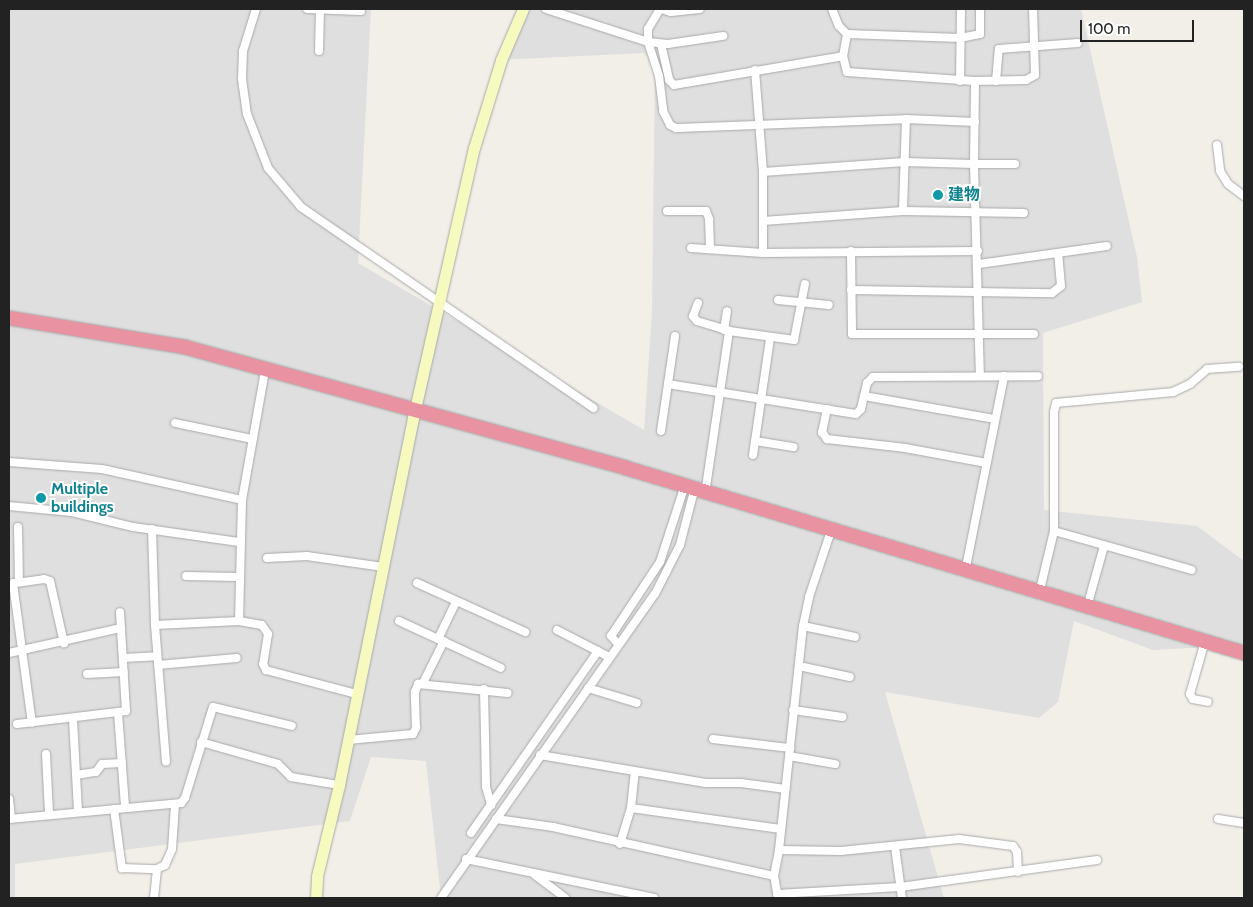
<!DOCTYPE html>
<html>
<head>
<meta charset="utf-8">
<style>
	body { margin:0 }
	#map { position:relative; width:1253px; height:907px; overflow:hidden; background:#f2efe9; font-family:Cabin,"Noto Sans SC",sans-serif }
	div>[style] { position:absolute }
	.residential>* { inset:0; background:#e0dfdf }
	.roads { filter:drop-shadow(0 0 1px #a9a9a9) drop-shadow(0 0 1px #a9a9a9) }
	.street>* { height:8px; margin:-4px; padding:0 4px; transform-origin:4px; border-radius:4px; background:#fff }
	.secondary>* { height:11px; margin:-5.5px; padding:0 5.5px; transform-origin:5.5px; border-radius:5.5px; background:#f7fabf }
	.highway>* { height:14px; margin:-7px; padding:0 7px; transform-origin:7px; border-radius:7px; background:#e892a2 }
	.dots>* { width:14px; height:14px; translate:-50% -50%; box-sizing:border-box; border:2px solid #fff; border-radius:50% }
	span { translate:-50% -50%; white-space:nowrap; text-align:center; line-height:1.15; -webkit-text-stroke:4px #fff; paint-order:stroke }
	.culture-label { font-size:16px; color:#0d838f; font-weight:700 }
	.left { translate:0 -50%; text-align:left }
	.frame { position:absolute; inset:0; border:10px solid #222; pointer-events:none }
	.scale { position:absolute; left:1080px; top:20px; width:114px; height:22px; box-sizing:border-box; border:2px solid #222; border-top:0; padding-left:6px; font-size:15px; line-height:18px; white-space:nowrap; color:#222; -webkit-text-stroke:4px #fff; paint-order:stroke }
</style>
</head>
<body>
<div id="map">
	<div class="residential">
		<div style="clip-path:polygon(9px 9px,371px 9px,358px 263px,644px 430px,652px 312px,655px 66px,645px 53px,500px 60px,517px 9px,1081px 9px,1137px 257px,1142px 302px,1043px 333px,1044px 510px,1197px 526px,1244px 561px,1244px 645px,1153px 650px,1074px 621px,1058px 702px,1039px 718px,885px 692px,944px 898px,441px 898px,426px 761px,371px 757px,350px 821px,15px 864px,15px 898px,9px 898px)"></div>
	</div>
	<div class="roads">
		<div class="street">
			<div style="left:256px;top:9px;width:44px;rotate:107.2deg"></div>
			<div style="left:243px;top:51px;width:28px;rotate:92deg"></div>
			<div style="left:242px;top:79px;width:35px;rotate:82deg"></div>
			<div style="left:247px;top:114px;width:58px;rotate:68.7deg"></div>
			<div style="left:268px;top:168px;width:51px;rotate:49.8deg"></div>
			<div style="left:301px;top:207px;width:355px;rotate:34.5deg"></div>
			<div style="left:307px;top:9px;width:54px;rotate:2.1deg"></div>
			<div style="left:546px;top:9px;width:107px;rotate:17.9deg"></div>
			<div style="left:648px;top:42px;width:36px;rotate:72deg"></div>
			<div style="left:659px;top:76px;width:35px;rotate:83deg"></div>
			<div style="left:663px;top:111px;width:16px;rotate:63deg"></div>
			<div style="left:670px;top:125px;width:7px;rotate:27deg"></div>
			<div style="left:676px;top:128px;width:230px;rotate:-2.2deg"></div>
			<div style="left:906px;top:119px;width:92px;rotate:91.9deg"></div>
			<div style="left:660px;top:9px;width:23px;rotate:121deg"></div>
			<div style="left:648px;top:29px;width:13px;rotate:90deg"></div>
			<div style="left:648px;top:42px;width:20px;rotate:6deg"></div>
			<div style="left:668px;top:44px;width:56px;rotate:-8.3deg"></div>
			<div style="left:661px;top:9px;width:10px;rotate:17deg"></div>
			<div style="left:671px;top:12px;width:29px;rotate:-6deg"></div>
			<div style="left:832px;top:9px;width:18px;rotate:68deg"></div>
			<div style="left:839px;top:26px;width:11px;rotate:45deg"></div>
			<div style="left:847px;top:34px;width:113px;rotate:2deg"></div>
			<div style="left:960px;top:38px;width:20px;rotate:-11deg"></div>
			<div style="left:980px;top:34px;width:25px;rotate:-90deg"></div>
			<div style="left:847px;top:34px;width:22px;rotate:100deg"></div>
			<div style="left:843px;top:56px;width:16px;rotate:76deg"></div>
			<div style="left:847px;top:72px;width:128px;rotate:4deg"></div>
			<div style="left:661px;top:44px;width:37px;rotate:77deg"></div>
			<div style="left:669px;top:80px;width:7px;rotate:45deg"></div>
			<div style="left:674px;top:85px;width:171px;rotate:-9.7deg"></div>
			<div style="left:319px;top:51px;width:42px;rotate:-88.6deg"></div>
			<div style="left:755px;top:70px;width:102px;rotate:85.5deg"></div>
			<div style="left:763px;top:172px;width:81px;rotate:90deg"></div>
			<div style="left:960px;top:81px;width:72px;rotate:-89.2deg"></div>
			<div style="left:996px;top:81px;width:32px;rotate:-85deg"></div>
			<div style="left:999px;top:49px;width:79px;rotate:-4.3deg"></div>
			<div style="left:906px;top:119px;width:69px;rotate:2.5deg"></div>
			<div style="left:1217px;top:145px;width:26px;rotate:83deg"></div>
			<div style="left:1220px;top:171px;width:15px;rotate:58deg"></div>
			<div style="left:1228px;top:184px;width:20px;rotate:37deg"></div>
			<div style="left:1015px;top:164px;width:41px;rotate:180deg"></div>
			<div style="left:974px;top:164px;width:83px;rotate:-89.3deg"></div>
			<div style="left:975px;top:81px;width:51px;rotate:-1.1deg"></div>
			<div style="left:1026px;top:80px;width:10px;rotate:-29deg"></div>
			<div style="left:1035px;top:75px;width:66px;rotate:-91.7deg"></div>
			<div style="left:763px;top:172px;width:142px;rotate:-4deg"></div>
			<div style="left:905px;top:162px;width:69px;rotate:1.7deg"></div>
			<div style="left:974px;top:164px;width:210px;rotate:88.4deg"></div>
			<div style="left:667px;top:211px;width:39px"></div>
			<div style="left:706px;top:211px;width:9px;rotate:69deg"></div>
			<div style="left:709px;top:219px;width:30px;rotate:88deg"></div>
			<div style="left:763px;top:221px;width:140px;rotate:-4.1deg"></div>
			<div style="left:903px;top:211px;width:121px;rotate:0.9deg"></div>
			<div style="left:691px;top:248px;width:72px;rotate:4deg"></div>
			<div style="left:763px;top:253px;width:215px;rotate:-0.5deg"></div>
			<div style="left:851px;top:251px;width:83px;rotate:89.3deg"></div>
			<div style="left:852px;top:334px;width:182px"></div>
			<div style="left:979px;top:264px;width:129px;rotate:-8deg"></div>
			<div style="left:851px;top:290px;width:201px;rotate:0.9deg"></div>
			<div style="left:1052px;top:293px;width:11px;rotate:-38deg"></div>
			<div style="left:1061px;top:286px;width:33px;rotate:-95deg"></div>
			<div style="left:778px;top:300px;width:51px;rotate:5.6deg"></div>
			<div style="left:698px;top:303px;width:14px;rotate:111deg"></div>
			<div style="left:693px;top:316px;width:6px;rotate:51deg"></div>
			<div style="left:697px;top:321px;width:34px;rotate:17deg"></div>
			<div style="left:729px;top:331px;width:66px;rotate:7.9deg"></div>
			<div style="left:794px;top:340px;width:57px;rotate:-78.9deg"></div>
			<div style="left:724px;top:330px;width:19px;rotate:-81deg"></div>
			<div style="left:668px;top:384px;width:190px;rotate:9.1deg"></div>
			<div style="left:856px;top:414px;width:7px;rotate:-45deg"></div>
			<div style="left:861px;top:409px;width:27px;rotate:-77deg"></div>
			<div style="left:867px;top:383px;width:8px;rotate:-45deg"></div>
			<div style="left:873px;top:377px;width:165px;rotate:-0.3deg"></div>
			<div style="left:864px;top:396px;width:132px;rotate:10deg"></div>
			<div style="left:827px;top:409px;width:24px;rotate:102deg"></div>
			<div style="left:822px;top:432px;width:9px;rotate:54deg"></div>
			<div style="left:827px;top:439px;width:79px;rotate:6.6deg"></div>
			<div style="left:905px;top:448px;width:83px;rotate:10.4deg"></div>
			<div style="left:175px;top:423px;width:79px;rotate:11.7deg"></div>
			<div style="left:661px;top:431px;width:96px;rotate:-81.6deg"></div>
			<div style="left:755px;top:441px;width:39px;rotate:9deg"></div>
			<div style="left:753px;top:455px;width:118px;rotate:-81.7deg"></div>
			<div style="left:9px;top:462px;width:93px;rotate:4.3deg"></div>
			<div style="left:102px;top:469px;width:143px;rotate:12.5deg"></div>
			<div style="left:242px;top:500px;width:121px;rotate:91.4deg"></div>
			<div style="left:705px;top:494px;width:165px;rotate:-81.6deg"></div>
			<div style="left:242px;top:500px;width:125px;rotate:-79.9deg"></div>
			<div style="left:9px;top:506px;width:63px;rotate:5.4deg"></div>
			<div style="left:72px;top:512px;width:63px;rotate:13.8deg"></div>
			<div style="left:133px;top:527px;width:107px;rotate:8.1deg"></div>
			<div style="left:18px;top:527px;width:55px;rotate:89deg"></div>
			<div style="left:152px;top:529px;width:96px;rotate:88.2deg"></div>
			<div style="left:155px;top:625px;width:137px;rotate:85.4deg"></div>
			<div style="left:1054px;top:531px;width:143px;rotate:15.8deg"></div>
			<div style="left:267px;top:558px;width:40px;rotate:-2.9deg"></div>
			<div style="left:307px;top:556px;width:77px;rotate:8.2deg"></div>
			<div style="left:965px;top:572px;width:200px;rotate:-78.7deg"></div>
			<div style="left:186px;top:576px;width:52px;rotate:1.1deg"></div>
			<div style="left:13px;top:583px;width:141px;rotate:82.3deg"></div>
			<div style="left:417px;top:583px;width:119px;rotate:24.4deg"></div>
			<div style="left:9px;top:584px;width:35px;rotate:-8deg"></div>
			<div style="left:44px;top:579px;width:6px;rotate:18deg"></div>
			<div style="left:50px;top:581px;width:64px;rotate:77.3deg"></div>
			<div style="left:1039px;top:594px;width:65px;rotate:-76.6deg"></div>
			<div style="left:1054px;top:531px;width:119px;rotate:-90deg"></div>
			<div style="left:1054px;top:412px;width:9px;rotate:-77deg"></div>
			<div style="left:1056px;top:403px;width:118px;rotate:-5.4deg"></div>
			<div style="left:1173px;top:392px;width:19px;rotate:-25deg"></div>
			<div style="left:1190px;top:384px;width:23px;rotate:-41deg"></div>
			<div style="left:1207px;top:369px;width:32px;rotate:-4deg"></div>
			<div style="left:1087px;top:607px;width:63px;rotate:-74.4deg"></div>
			<div style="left:399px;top:621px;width:112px;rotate:24.7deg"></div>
			<div style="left:155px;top:625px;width:84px;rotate:-2.7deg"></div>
			<div style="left:239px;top:621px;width:23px;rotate:10deg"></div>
			<div style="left:262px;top:625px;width:11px;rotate:56deg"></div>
			<div style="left:268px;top:634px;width:30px;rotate:99deg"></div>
			<div style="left:263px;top:664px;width:7px;rotate:63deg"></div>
			<div style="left:266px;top:670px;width:94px;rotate:14.8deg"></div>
			<div style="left:803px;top:626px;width:53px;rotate:11.9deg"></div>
			<div style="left:557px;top:630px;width:59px;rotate:27.4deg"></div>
			<div style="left:438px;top:639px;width:41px;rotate:-64.1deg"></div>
			<div style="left:1205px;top:641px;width:55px;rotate:105.8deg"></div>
			<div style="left:1190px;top:694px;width:6px;rotate:59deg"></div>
			<div style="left:1193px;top:699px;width:15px;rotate:11deg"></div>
			<div style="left:618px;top:644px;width:11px;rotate:-131deg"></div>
			<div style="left:611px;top:636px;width:89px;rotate:-56.5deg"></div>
			<div style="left:660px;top:562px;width:78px;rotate:-72deg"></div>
			<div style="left:9px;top:653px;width:115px;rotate:-12.6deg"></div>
			<div style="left:123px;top:658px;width:34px;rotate:-3deg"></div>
			<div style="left:158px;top:665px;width:79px;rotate:-5.1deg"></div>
			<div style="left:799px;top:666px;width:52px;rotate:12.2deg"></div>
			<div style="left:87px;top:674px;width:37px;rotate:-3deg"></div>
			<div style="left:423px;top:683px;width:47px;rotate:-63.4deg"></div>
			<div style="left:588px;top:688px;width:51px;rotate:17deg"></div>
			<div style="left:484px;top:689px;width:98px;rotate:88.8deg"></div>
			<div style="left:486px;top:787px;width:19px;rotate:74deg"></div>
			<div style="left:793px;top:710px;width:50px;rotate:8deg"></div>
			<div style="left:118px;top:713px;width:94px;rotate:85.7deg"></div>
			<div style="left:73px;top:719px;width:93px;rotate:86.9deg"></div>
			<div style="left:17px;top:724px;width:110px;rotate:-6.8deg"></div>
			<div style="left:126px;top:711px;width:99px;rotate:-93.5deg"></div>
			<div style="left:713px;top:739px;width:78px;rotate:6.7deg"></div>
			<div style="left:348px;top:740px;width:65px;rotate:-5.3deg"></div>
			<div style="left:413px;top:734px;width:7px;rotate:-63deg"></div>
			<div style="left:416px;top:728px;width:36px;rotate:-92deg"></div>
			<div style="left:415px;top:692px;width:9px;rotate:-69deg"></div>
			<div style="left:418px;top:684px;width:90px;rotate:5.7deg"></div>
			<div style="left:201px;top:742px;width:80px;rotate:15.9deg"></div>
			<div style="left:278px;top:764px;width:18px;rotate:45deg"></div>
			<div style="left:291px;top:777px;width:49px;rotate:9.5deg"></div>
			<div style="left:46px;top:754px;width:59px;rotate:87.1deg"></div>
			<div style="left:540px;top:755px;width:168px;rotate:9.6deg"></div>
			<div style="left:706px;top:783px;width:35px"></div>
			<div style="left:741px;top:783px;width:45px;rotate:7.6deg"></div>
			<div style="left:789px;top:756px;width:47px;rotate:9.9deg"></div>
			<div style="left:76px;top:775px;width:20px;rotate:-9deg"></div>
			<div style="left:96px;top:772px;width:10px;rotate:-53deg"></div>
			<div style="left:102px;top:764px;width:20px;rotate:-3deg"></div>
			<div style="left:9px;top:799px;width:20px;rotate:84deg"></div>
			<div style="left:631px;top:808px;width:151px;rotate:8deg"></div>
			<div style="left:114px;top:809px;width:60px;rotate:82.3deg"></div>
			<div style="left:122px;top:868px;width:35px;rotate:2deg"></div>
			<div style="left:157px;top:869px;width:9px;rotate:-27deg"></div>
			<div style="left:165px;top:865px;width:17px;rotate:-66deg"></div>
			<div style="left:172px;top:849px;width:44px;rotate:-86.1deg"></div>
			<div style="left:9px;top:819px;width:173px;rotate:-5.3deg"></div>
			<div style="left:181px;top:803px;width:6px;rotate:-51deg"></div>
			<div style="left:185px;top:798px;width:95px;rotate:-72.9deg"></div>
			<div style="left:213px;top:707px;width:81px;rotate:13.5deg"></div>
			<div style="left:496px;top:819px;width:58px;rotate:8deg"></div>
			<div style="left:553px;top:827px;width:226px;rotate:12.5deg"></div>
			<div style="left:1218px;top:819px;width:26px;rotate:9deg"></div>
			<div style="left:471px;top:833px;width:222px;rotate:-55.1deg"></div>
			<div style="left:620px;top:844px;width:38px;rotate:-73deg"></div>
			<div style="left:631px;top:808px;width:36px;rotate:-84deg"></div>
			<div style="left:895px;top:847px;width:51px;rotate:82.2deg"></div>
			<div style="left:779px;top:850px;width:62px;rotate:0.9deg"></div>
			<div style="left:841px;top:851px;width:119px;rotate:-5.8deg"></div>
			<div style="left:959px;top:839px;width:54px;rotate:7.4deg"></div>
			<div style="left:1013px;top:846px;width:7px;rotate:56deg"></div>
			<div style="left:1017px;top:852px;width:20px;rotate:87deg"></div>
			<div style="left:466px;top:859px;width:192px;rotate:11.7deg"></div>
			<div style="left:535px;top:875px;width:38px;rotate:37deg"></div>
			<div style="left:777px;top:894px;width:123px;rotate:-3.3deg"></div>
			<div style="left:900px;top:887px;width:199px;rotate:-7.8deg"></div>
			<div style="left:154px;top:898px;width:29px;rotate:-84deg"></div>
			<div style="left:441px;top:898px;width:372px;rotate:-54.9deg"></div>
			<div style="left:655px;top:594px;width:55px;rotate:-63deg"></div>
			<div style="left:680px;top:545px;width:56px;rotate:-75.5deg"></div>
			<div style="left:778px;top:898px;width:22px;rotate:-100deg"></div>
			<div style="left:774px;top:876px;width:26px;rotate:-79deg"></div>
			<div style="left:779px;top:850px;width:225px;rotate:-83.9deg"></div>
			<div style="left:803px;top:626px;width:30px;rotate:-78deg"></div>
			<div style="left:809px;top:597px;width:70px;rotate:-71.6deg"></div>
		</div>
		<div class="secondary">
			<div style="left:316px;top:898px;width:22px;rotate:-87deg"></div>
			<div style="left:317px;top:876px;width:94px;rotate:-76.4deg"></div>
			<div style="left:339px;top:785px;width:374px;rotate:-78.6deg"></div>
			<div style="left:413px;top:418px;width:277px;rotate:-77.3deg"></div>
			<div style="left:474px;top:148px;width:92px;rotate:-72.9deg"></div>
			<div style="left:501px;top:60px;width:56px;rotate:-66.7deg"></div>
		</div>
		<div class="highway">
			<div style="left:9px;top:318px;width:178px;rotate:9.4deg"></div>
			<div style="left:185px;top:347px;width:457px;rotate:15.3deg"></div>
			<div style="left:626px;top:468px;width:645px;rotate:16.67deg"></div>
		</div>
	</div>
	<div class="dots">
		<div style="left:938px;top:195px;background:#0f9aa8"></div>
		<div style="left:41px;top:498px;background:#0f9aa8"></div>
	</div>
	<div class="culture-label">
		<span class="left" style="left:948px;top:195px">建物</span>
		<span class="left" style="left:51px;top:498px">Multiple<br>buildings</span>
	</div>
	<div class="frame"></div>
	<div class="scale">100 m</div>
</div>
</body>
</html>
